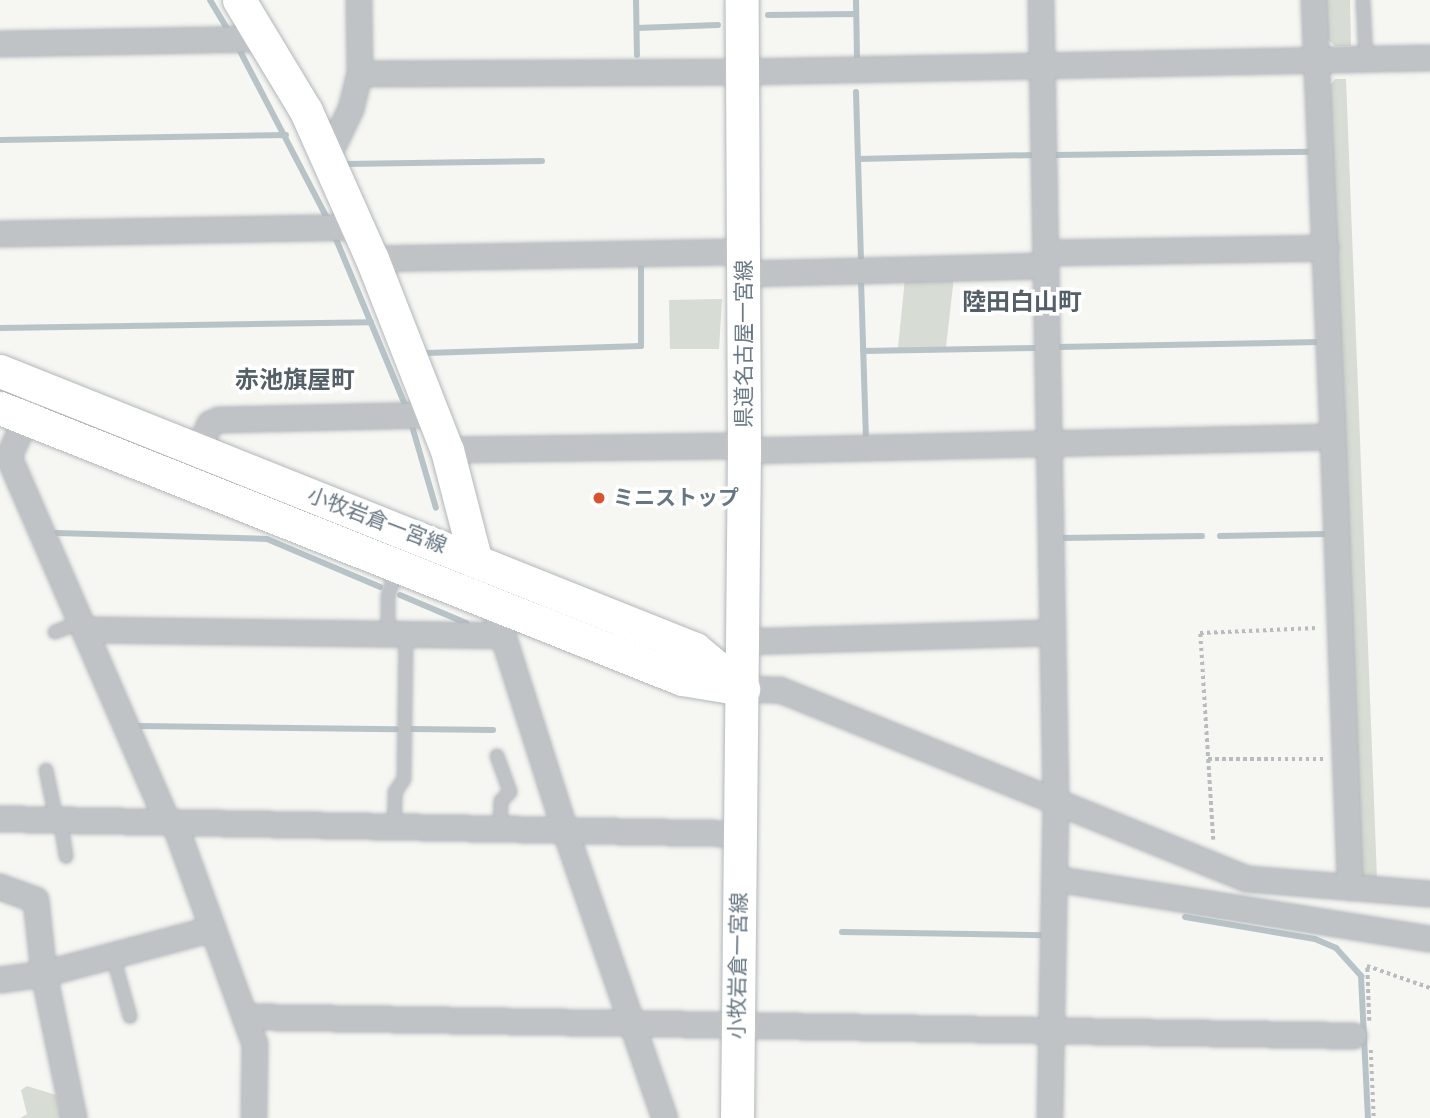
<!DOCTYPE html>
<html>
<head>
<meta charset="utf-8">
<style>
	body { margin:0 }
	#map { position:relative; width:1430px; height:1118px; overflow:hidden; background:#f6f6f2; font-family:Poppins,"Noto Sans JP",sans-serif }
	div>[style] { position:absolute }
	.green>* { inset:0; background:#d7dcd4 }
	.stream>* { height:6px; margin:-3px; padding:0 3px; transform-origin:3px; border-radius:3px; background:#b8c3c7 }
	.path>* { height:3.5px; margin-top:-1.75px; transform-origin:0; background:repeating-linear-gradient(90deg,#b9bcbe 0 3.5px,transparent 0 7px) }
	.roads { filter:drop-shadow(0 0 2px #b1b7bb) drop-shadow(0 0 2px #b1b7bb) }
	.lane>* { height:12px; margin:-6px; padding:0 6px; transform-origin:6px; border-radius:6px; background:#bfc3c6 }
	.street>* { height:24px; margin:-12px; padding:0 12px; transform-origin:12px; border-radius:12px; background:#bfc3c6 }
	.secondary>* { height:33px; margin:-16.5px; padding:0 16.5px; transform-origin:16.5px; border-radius:16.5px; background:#fff }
	.dots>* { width:19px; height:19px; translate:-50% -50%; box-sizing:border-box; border:4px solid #fff; border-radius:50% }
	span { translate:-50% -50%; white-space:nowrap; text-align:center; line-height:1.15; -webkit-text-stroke:7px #fff; paint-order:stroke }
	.street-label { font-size:21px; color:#667682 }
	.poi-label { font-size:21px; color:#667682; font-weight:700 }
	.left { translate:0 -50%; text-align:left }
	.quarter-label { font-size:24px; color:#545f67; font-weight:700 }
</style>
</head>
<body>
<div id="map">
	<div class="green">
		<div style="clip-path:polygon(1320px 0,1350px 0,1351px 46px,1335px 46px,1322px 35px)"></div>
		<div style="clip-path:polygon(1335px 79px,1346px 79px,1377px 879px,1364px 878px,1355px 867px,1325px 91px)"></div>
		<div style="clip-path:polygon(954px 277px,946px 347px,898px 348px,905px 278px)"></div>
		<div style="clip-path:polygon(722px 299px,719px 349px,670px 349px,669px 300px)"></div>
		<div style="clip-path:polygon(27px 1086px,56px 1095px,60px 1113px,68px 1118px,20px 1118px,27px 1114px,21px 1090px)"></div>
	</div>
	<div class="stream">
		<div style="left:210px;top:0;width:37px;rotate:59deg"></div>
		<div style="left:636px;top:0;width:55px;rotate:89deg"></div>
		<div style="left:856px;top:0;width:57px;rotate:89deg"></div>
		<div style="left:768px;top:15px;width:88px;rotate:-0.7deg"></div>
		<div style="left:637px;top:28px;width:81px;rotate:-2.1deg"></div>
		<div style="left:239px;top:49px;width:193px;rotate:62.5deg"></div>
		<div style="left:856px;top:92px;width:169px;rotate:88.3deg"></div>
		<div style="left:0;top:140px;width:286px;rotate:-1deg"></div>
		<div style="left:1054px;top:155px;width:259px;rotate:-0.7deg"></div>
		<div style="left:858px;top:159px;width:178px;rotate:-1.3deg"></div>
		<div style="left:347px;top:164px;width:195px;rotate:-0.9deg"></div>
		<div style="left:336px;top:239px;width:182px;rotate:67.4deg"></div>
		<div style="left:861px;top:280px;width:159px;rotate:88.2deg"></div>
		<div style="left:0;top:328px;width:371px;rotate:-0.9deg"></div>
		<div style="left:1058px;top:347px;width:261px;rotate:-1.1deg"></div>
		<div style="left:863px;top:351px;width:178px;rotate:-1deg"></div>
		<div style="left:427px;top:353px;width:214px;rotate:-1.9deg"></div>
		<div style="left:641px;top:346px;width:85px;rotate:-90deg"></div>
		<div style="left:412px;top:426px;width:85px;rotate:73.7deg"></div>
		<div style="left:56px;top:533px;width:211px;rotate:1.6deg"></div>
		<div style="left:267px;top:539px;width:123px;rotate:23deg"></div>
		<div style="left:1220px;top:536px;width:107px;rotate:-1.1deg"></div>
		<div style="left:1062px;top:538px;width:140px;rotate:-0.8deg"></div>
		<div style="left:400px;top:595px;width:72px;rotate:23deg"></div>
		<div style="left:139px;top:726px;width:257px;rotate:0.7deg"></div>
		<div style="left:411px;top:729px;width:82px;rotate:0.7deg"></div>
		<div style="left:1185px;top:917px;width:132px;rotate:9.6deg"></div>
		<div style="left:1315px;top:939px;width:23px;rotate:23deg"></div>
		<div style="left:1336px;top:948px;width:38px;rotate:48deg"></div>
		<div style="left:1361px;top:976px;width:142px;rotate:87.2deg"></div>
		<div style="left:842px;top:932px;width:202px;rotate:0.9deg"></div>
	</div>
	<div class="path">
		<div style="left:1208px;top:759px;width:117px"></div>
		<div style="left:1213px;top:840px;width:207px;rotate:-93.6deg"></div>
		<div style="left:1200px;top:633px;width:117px;rotate:-2.4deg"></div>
		<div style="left:1369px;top:1021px;width:55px;rotate:-92.1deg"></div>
		<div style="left:1367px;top:966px;width:67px;rotate:19.2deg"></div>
		<div style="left:1371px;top:1050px;width:68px;rotate:87.5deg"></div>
	</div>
	<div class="roads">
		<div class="lane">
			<div style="left:1363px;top:0;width:60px;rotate:87.1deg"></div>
			<div style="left:55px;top:632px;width:30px;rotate:-21deg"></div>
			<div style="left:388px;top:634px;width:38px;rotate:-90deg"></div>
			<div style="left:388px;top:596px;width:32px;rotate:-72deg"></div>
			<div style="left:497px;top:756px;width:38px;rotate:70deg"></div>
			<div style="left:510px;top:792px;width:13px;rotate:135deg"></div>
			<div style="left:501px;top:801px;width:29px;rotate:92deg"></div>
			<div style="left:46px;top:770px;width:49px;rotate:78.2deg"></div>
			<div style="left:60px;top:818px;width:39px;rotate:81deg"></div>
			<div style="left:394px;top:828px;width:36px;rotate:-88deg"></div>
			<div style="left:395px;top:792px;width:16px;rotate:-55deg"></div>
			<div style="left:404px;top:779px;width:145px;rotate:-89.2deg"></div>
			<div style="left:112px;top:953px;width:66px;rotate:74.1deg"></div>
		</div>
		<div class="street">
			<div style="left:1041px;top:0;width:801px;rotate:88.93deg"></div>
			<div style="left:1056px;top:801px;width:317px;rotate:91.1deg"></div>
			<div style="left:0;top:44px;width:262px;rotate:-1.1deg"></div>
			<div style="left:360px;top:74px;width:383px;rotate:-0.3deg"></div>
			<div style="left:743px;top:72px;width:687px;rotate:-1.17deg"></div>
			<div style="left:328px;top:157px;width:53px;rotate:-64.4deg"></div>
			<div style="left:351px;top:109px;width:36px;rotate:-76deg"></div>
			<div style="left:360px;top:74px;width:74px;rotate:-90.8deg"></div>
			<div style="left:0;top:234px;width:358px;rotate:-1.1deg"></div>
			<div style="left:1046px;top:253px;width:280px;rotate:-1deg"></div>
			<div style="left:372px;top:259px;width:372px;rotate:-1.1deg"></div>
			<div style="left:743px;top:274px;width:303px;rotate:-1.5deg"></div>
			<div style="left:33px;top:404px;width:58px;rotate:114.4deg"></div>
			<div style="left:9px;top:457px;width:398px;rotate:66.5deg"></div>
			<div style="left:1333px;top:437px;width:451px;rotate:87.8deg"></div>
			<div style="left:198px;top:449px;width:28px;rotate:-64deg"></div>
			<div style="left:210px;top:424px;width:10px;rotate:-24deg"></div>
			<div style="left:219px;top:420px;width:216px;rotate:-1.3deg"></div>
			<div style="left:447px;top:450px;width:297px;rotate:-0.8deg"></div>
			<div style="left:744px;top:451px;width:589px;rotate:-1.36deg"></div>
			<div style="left:1333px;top:437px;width:437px;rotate:-92.5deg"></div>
			<div style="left:493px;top:604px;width:237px;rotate:72.3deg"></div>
			<div style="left:565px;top:830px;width:305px;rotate:70.9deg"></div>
			<div style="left:87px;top:630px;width:416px;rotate:0.8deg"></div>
			<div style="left:743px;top:642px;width:310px;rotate:-1.7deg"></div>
			<div style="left:743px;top:689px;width:37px;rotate:2deg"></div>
			<div style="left:780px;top:690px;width:504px;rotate:22.03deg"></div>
			<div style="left:1247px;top:879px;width:184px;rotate:4.7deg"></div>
			<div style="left:0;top:819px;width:740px;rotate:1.16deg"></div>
			<div style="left:174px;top:822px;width:236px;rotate:70deg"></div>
			<div style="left:255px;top:1044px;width:74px;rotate:90.8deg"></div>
			<div style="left:1055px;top:879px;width:380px;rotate:9.1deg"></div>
			<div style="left:0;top:887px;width:38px;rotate:20deg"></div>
			<div style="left:36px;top:900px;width:74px;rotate:83.8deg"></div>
			<div style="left:44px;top:974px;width:147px;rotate:78.2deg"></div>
			<div style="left:0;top:980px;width:44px;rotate:-7.8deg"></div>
			<div style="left:44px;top:974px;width:175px;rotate:-14.9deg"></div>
			<div style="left:245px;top:1017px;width:1109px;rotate:0.98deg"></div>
		</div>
		<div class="secondary">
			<div style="left:239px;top:0;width:130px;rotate:58.9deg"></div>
			<div style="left:306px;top:111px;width:162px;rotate:66deg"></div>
			<div style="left:372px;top:259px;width:205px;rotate:68.6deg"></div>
			<div style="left:447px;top:450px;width:112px;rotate:75.5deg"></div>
			<div style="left:0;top:371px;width:749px;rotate:21.8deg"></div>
			<div style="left:695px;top:649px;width:62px;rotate:39.8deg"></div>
			<div style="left:0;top:408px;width:734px;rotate:21.67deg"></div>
			<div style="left:682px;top:679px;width:62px;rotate:9.3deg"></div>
			<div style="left:737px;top:1118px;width:667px;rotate:-89.4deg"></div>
			<div style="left:744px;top:451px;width:451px;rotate:-90.3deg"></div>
		</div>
	</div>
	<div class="dots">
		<div style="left:599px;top:498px;background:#d85430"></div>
	</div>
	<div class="street-label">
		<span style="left:744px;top:344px;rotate:-90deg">県道名古屋一宮線</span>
		<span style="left:377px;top:520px;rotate:21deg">小牧岩倉一宮線</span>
		<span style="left:738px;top:966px;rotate:-89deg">小牧岩倉一宮線</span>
	</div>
	<div class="poi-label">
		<span class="left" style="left:613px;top:498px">ミニストップ</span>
	</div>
	<div class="quarter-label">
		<span style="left:1022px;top:302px">陸田白山町</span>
		<span style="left:295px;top:380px">赤池旗屋町</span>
	</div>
</div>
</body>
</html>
